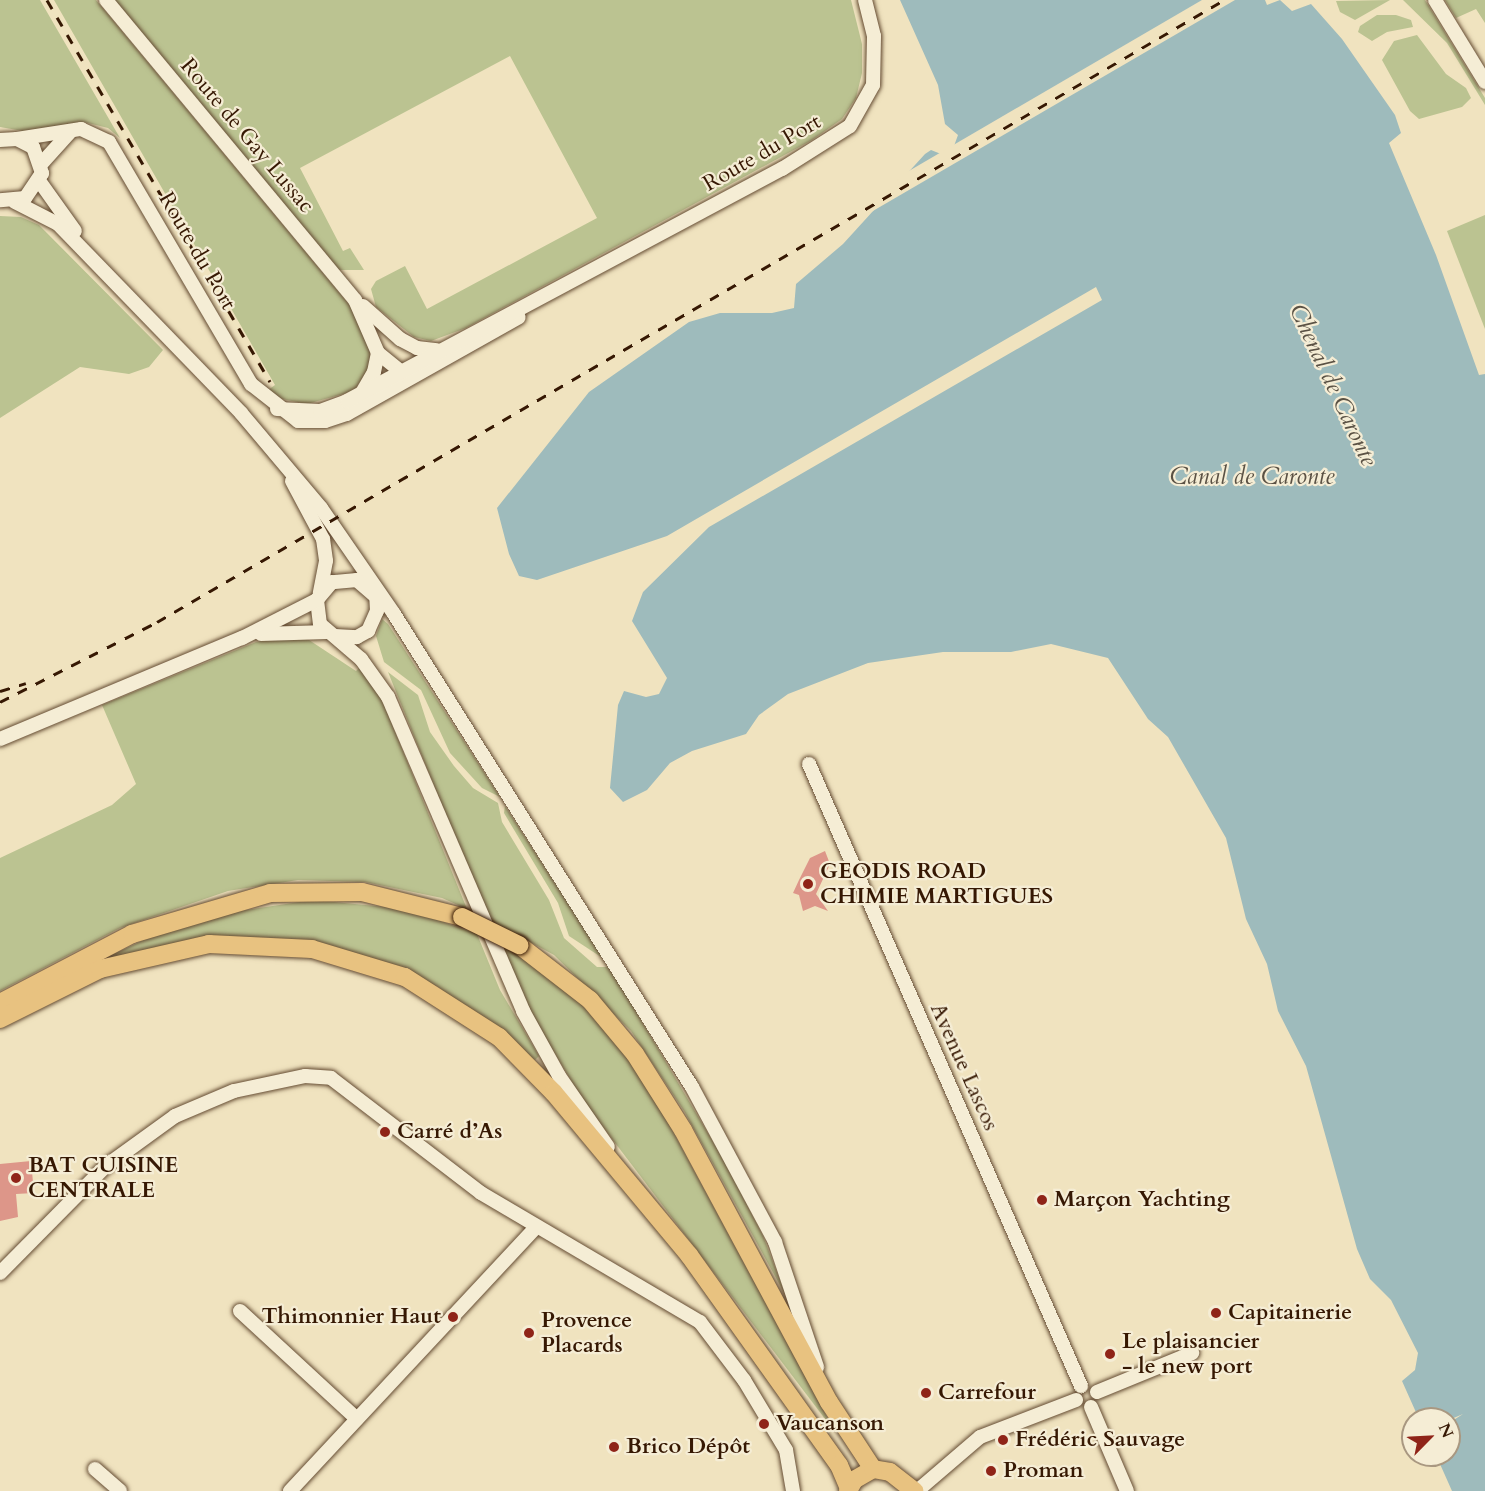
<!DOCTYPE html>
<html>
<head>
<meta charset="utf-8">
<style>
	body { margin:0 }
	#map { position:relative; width:1485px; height:1491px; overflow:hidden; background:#f0e3bf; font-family:Cardo,serif }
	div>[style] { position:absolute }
	.green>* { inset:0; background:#bbc391 }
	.water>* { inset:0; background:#9ebbbc }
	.pier>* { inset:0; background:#f0e3bf }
	.building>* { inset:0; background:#dd9689 }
	.roads { filter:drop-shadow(0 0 2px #644b32) drop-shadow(0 0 2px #644b32) }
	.minor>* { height:14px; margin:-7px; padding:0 7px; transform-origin:7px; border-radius:7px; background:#f5edd5 }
	.major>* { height:18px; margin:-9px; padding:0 9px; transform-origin:9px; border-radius:9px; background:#e8c280 }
	.rail>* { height:3px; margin-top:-1.5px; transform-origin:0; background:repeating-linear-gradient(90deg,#361803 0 10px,transparent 0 20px) }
	.bridges { filter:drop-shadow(0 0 2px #361803) drop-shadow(0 0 2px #361803) }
	.major-bridge>* { height:18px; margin:-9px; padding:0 9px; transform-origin:9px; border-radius:9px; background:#e8c280 }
	.dots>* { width:16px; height:16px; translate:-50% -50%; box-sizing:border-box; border:3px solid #f5edd5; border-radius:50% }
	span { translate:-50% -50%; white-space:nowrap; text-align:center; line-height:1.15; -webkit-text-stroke:4.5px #f5edd5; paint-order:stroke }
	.street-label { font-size:22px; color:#361803 }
	.poi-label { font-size:22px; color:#361803; font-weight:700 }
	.left { translate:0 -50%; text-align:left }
	.right { translate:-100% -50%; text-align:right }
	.water-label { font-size:24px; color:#5a5144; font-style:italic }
	.north { position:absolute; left:1401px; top:1407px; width:60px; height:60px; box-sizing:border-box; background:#f5edd5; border:2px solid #a99881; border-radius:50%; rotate:66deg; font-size:16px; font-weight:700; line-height:24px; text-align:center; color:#361803 }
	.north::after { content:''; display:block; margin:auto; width:21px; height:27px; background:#8f2418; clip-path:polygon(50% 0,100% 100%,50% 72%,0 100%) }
</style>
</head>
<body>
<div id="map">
	<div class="green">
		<div style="clip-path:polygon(0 0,40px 0,120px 138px,108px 128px,84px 122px,23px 131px,0 127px)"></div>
		<div style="clip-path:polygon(54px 0,96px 0,352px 308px,370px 351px,370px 366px,354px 391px,307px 404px,282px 399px,268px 390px,275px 385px)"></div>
		<div style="clip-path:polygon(114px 0,851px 0,862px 44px,862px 73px,856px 98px,842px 119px,812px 140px,466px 328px,431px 341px,414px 337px,376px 307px,371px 289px,376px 281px,405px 266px,427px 309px,597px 218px,510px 56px,300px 168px,343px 251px,350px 248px,364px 270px,339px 270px)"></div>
		<div style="clip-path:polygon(1390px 0,1355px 20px,1340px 12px,1336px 1px)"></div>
		<div style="clip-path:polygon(1403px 0,1425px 0,1485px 98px,1485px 105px,1447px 43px)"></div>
		<div style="clip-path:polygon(1445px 0,1485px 0,1485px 23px,1476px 9px,1456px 18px)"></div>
		<div style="clip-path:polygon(1377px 15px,1396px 15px,1411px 20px,1413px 27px,1387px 32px,1372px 41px,1358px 32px,1360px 26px)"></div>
		<div style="clip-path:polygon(1417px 35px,1446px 74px,1466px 88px,1471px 98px,1462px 107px,1419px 119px,1410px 111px,1382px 60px,1394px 41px)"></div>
		<div style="clip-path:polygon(1485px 215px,1485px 329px,1447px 231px)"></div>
		<div style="clip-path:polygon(0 216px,21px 217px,39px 225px,163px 350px,149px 367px,129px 374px,80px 367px,0 418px)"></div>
		<div style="clip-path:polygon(382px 619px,388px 624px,500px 797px,482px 788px,450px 753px,421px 690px,384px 662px,376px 636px)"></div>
		<div style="clip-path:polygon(283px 636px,303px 636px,356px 671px,360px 667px,381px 697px,467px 909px,442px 898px,365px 882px,298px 880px,228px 891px,120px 928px,0 991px,0 858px,112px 805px,136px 784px,102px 705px,256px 642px)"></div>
		<div style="clip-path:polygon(388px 672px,418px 695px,430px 732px,454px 766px,473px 788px,498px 803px,502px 822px,549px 900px,564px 938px,597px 967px,608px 967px,625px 993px,722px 1157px,763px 1236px,786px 1296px,684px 1111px,631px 1031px,554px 955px,488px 919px)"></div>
		<div style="clip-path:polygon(505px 806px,604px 959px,569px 936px,558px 903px,504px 813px)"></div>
		<div style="clip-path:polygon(313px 900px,407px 909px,477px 934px,500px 990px,539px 1056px,535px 1060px,438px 987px,387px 964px,197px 940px,102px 960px,158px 933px,219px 914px)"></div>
		<div style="clip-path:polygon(500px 946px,524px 958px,589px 1009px,619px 1044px,650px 1089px,835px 1432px,584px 1102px,534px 1019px)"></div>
	</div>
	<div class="water">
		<div style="clip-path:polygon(900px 0,1265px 0,1267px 5px,1280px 0,1292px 11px,1311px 4px,1342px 39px,1395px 115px,1401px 133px,1389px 143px,1436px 255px,1479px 375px,1485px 374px,1485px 1491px,1452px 1491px,1436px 1455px,1449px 1455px,1449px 1423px,1463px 1414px,1449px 1420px,1419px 1419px,1402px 1381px,1415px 1370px,1418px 1353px,1391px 1300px,1370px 1279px,1357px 1249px,1306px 1066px,1278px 1011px,1267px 964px,1246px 919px,1226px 838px,1168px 737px,1148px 719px,1108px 658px,1051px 644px,1011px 652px,943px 652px,868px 663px,788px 694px,759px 715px,746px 734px,692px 751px,670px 763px,647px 790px,623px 802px,610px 788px,618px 705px,624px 691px,646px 697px,659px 694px,667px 678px,632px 621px,643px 592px,709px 527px,1102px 300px,1096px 287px,667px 536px,537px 580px,519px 576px,509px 554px,497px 508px,589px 392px,689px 322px,720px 313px,772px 313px,794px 308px,796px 284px,843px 244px,925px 154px,931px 150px,946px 156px,954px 146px,958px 135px,945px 124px,938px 85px)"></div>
	</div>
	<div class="pier">
		<div style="clip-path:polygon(1202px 0,1235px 0,866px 215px,902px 175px)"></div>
	</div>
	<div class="building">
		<div style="clip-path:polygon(825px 851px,830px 864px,816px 894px,828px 911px,815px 906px,803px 911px,799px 895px,793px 893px,799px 880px,810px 858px)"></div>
		<div style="clip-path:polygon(31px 1161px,34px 1193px,16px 1194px,18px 1217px,0 1221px,0 1164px)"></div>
	</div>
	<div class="roads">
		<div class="minor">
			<div style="left:106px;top:0;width:390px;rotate:50.3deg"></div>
			<div style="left:355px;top:300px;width:58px;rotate:66.5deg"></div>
			<div style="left:378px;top:353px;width:19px;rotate:102deg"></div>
			<div style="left:374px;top:372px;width:22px;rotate:120deg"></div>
			<div style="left:1435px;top:0;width:96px;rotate:58.6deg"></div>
			<div style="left:17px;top:139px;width:65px;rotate:-8.9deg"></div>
			<div style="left:81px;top:129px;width:31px;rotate:25deg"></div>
			<div style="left:109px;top:142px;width:281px;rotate:59.6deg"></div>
			<div style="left:251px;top:384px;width:60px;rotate:38.2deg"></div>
			<div style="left:298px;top:421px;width:27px"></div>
			<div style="left:325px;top:421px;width:23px;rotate:-18deg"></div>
			<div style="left:347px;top:414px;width:197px;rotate:-29.4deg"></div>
			<div style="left:0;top:140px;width:17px;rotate:-3deg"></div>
			<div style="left:17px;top:139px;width:18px;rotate:27deg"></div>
			<div style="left:33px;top:147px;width:28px;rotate:71deg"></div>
			<div style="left:42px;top:173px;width:30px;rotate:124deg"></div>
			<div style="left:25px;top:198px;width:25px;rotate:175deg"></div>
			<div style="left:42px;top:163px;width:43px;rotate:-47.8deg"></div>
			<div style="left:40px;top:182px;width:60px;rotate:54.5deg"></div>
			<div style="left:15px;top:202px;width:48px;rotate:27.1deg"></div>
			<div style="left:58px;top:224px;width:263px;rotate:45.9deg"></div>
			<div style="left:241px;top:413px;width:124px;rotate:49.9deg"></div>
			<div style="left:321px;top:508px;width:129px;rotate:55.4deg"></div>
			<div style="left:394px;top:614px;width:559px;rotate:57.79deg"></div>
			<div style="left:692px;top:1087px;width:176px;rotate:61.8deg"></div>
			<div style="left:775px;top:1242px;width:132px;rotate:71.4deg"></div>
			<div style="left:363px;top:306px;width:50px;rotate:41.7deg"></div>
			<div style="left:400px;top:339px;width:19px;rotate:28deg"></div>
			<div style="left:417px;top:348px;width:20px;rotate:6deg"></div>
			<div style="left:378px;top:353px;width:36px;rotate:39deg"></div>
			<div style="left:277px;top:409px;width:43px;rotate:2.7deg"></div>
			<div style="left:320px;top:411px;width:29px;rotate:-20deg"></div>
			<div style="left:347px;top:401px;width:493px;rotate:-28.1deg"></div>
			<div style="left:782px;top:169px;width:80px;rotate:-32.3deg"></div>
			<div style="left:850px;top:126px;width:47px;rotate:-60.7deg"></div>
			<div style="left:873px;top:85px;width:49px;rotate:-88.8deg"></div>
			<div style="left:874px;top:36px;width:37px;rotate:-104deg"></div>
			<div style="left:292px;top:481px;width:66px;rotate:61.9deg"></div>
			<div style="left:323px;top:539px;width:22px;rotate:82deg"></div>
			<div style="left:326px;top:561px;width:33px;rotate:101deg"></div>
			<div style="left:374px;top:595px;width:23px;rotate:-139deg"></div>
			<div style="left:357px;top:580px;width:25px;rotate:175deg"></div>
			<div style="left:332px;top:582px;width:23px;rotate:130deg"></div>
			<div style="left:317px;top:600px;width:24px;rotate:83deg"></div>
			<div style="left:320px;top:624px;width:54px;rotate:40.5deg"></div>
			<div style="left:361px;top:659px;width:47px;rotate:54.6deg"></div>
			<div style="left:388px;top:697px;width:342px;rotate:66.7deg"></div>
			<div style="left:523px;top:1011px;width:74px;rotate:61deg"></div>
			<div style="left:559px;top:1076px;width:86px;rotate:55.4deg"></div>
			<div style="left:261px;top:634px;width:66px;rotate:-1.7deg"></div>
			<div style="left:335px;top:636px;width:22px;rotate:3deg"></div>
			<div style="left:357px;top:637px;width:13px;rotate:-29deg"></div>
			<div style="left:368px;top:631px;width:22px;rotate:-66deg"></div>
			<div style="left:377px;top:611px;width:22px;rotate:-93deg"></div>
			<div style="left:0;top:739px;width:262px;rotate:-22.7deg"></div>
			<div style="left:242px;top:638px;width:84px;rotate:-26.9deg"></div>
			<div style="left:809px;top:764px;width:679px;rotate:66.38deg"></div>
			<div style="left:0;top:1273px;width:151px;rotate:-45.3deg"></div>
			<div style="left:106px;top:1166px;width:85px;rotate:-35.9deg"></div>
			<div style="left:175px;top:1116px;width:64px;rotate:-23deg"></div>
			<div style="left:234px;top:1091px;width:73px;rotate:-11.9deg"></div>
			<div style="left:305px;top:1076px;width:26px;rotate:4deg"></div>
			<div style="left:331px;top:1078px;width:189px;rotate:37.5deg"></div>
			<div style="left:481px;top:1193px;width:254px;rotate:30.5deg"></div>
			<div style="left:700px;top:1322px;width:73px;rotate:52.8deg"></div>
			<div style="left:744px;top:1380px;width:82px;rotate:59deg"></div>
			<div style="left:786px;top:1450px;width:42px;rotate:80.3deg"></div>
			<div style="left:240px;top:1311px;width:159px;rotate:42.7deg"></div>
			<div style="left:1097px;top:1392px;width:103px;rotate:-22.3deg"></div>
			<div style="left:1091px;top:1407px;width:91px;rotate:66.8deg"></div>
			<div style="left:95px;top:1469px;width:33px;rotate:41deg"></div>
			<div style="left:290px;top:1491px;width:359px;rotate:-47deg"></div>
			<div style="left:917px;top:1491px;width:83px;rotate:-40.6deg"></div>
			<div style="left:980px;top:1437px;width:103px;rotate:-21.1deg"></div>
		</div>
		<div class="major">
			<div style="left:519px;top:945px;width:90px;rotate:37.8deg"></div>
			<div style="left:590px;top:1000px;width:70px;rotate:50.2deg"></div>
			<div style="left:635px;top:1054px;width:90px;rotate:57.7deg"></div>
			<div style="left:683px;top:1130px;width:309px;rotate:61.8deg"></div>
			<div style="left:829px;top:1402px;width:80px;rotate:56.7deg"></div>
			<div style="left:0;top:1003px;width:149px;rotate:-27.6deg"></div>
			<div style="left:132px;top:934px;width:144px;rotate:-16.5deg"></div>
			<div style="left:270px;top:893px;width:92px;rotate:-0.6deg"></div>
			<div style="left:362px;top:892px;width:103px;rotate:14deg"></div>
			<div style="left:0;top:1019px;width:112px;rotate:-26.6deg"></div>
			<div style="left:100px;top:969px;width:112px;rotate:-12.9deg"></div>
			<div style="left:209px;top:944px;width:103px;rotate:2.8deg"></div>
			<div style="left:312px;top:949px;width:97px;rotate:16.8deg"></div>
			<div style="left:405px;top:977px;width:112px;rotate:32.6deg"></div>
			<div style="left:499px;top:1037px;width:78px;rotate:45.5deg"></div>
			<div style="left:554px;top:1093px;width:211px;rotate:50.2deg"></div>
			<div style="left:689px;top:1255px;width:258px;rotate:54.5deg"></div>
			<div style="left:839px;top:1465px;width:25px;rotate:67deg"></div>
			<div style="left:848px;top:1491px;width:13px;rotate:-61deg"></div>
			<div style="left:854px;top:1480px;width:22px;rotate:-30deg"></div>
			<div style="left:873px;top:1469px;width:17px;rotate:10deg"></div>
			<div style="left:890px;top:1472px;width:31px;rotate:38deg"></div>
		</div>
	</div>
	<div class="rail">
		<div style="left:47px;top:0;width:442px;rotate:59.7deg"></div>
		<div style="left:0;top:691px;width:27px;rotate:-17deg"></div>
		<div style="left:0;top:702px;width:176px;rotate:-27deg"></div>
		<div style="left:157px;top:622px;width:1235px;rotate:-30.24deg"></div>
	</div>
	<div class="bridges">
		<div class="major-bridge">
			<div style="left:462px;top:917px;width:64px;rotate:26.2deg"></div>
		</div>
	</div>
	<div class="dots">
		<div style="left:808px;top:884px;background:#8f2418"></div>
		<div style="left:385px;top:1132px;background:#8f2418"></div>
		<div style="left:16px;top:1178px;background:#8f2418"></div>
		<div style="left:1042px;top:1200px;background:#8f2418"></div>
		<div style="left:1216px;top:1313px;background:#8f2418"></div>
		<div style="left:453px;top:1317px;background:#8f2418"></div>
		<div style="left:529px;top:1333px;background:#8f2418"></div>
		<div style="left:1110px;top:1354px;background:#8f2418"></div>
		<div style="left:926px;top:1393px;background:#8f2418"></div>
		<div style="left:764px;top:1424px;background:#8f2418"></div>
		<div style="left:1003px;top:1440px;background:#8f2418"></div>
		<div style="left:614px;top:1447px;background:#8f2418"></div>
		<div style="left:991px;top:1471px;background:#8f2418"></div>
	</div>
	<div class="street-label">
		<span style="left:247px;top:136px;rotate:50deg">Route de Gay Lussac</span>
		<span style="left:762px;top:153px;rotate:-30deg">Route du Port</span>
		<span style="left:197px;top:251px;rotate:60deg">Route du Port</span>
		<span style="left:964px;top:1067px;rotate:66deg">Avenue Lascos</span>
	</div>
	<div class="poi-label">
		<span class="left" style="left:820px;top:884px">GEODIS ROAD<br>CHIMIE MARTIGUES</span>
		<span class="left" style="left:397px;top:1132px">Carré d’As</span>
		<span class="left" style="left:28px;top:1178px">BAT CUISINE<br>CENTRALE</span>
		<span class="left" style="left:1054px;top:1200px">Marçon Yachting</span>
		<span class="left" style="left:1228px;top:1313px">Capitainerie</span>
		<span class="right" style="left:441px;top:1317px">Thimonnier Haut</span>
		<span class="left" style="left:541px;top:1333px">Provence<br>Placards</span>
		<span class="left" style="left:1122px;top:1354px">Le plaisancier<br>- le new port</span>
		<span class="left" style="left:938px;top:1393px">Carrefour</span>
		<span class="left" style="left:776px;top:1424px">Vaucanson</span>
		<span class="left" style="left:1015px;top:1440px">Frédéric Sauvage</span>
		<span class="left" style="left:626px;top:1447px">Brico Dépôt</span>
		<span class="left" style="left:1003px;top:1471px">Proman</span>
	</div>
	<div class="water-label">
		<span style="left:1333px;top:385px;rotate:65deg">Chenal de Caronte</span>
		<span style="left:1252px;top:477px">Canal de Caronte</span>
	</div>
	<div class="north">N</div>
</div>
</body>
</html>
